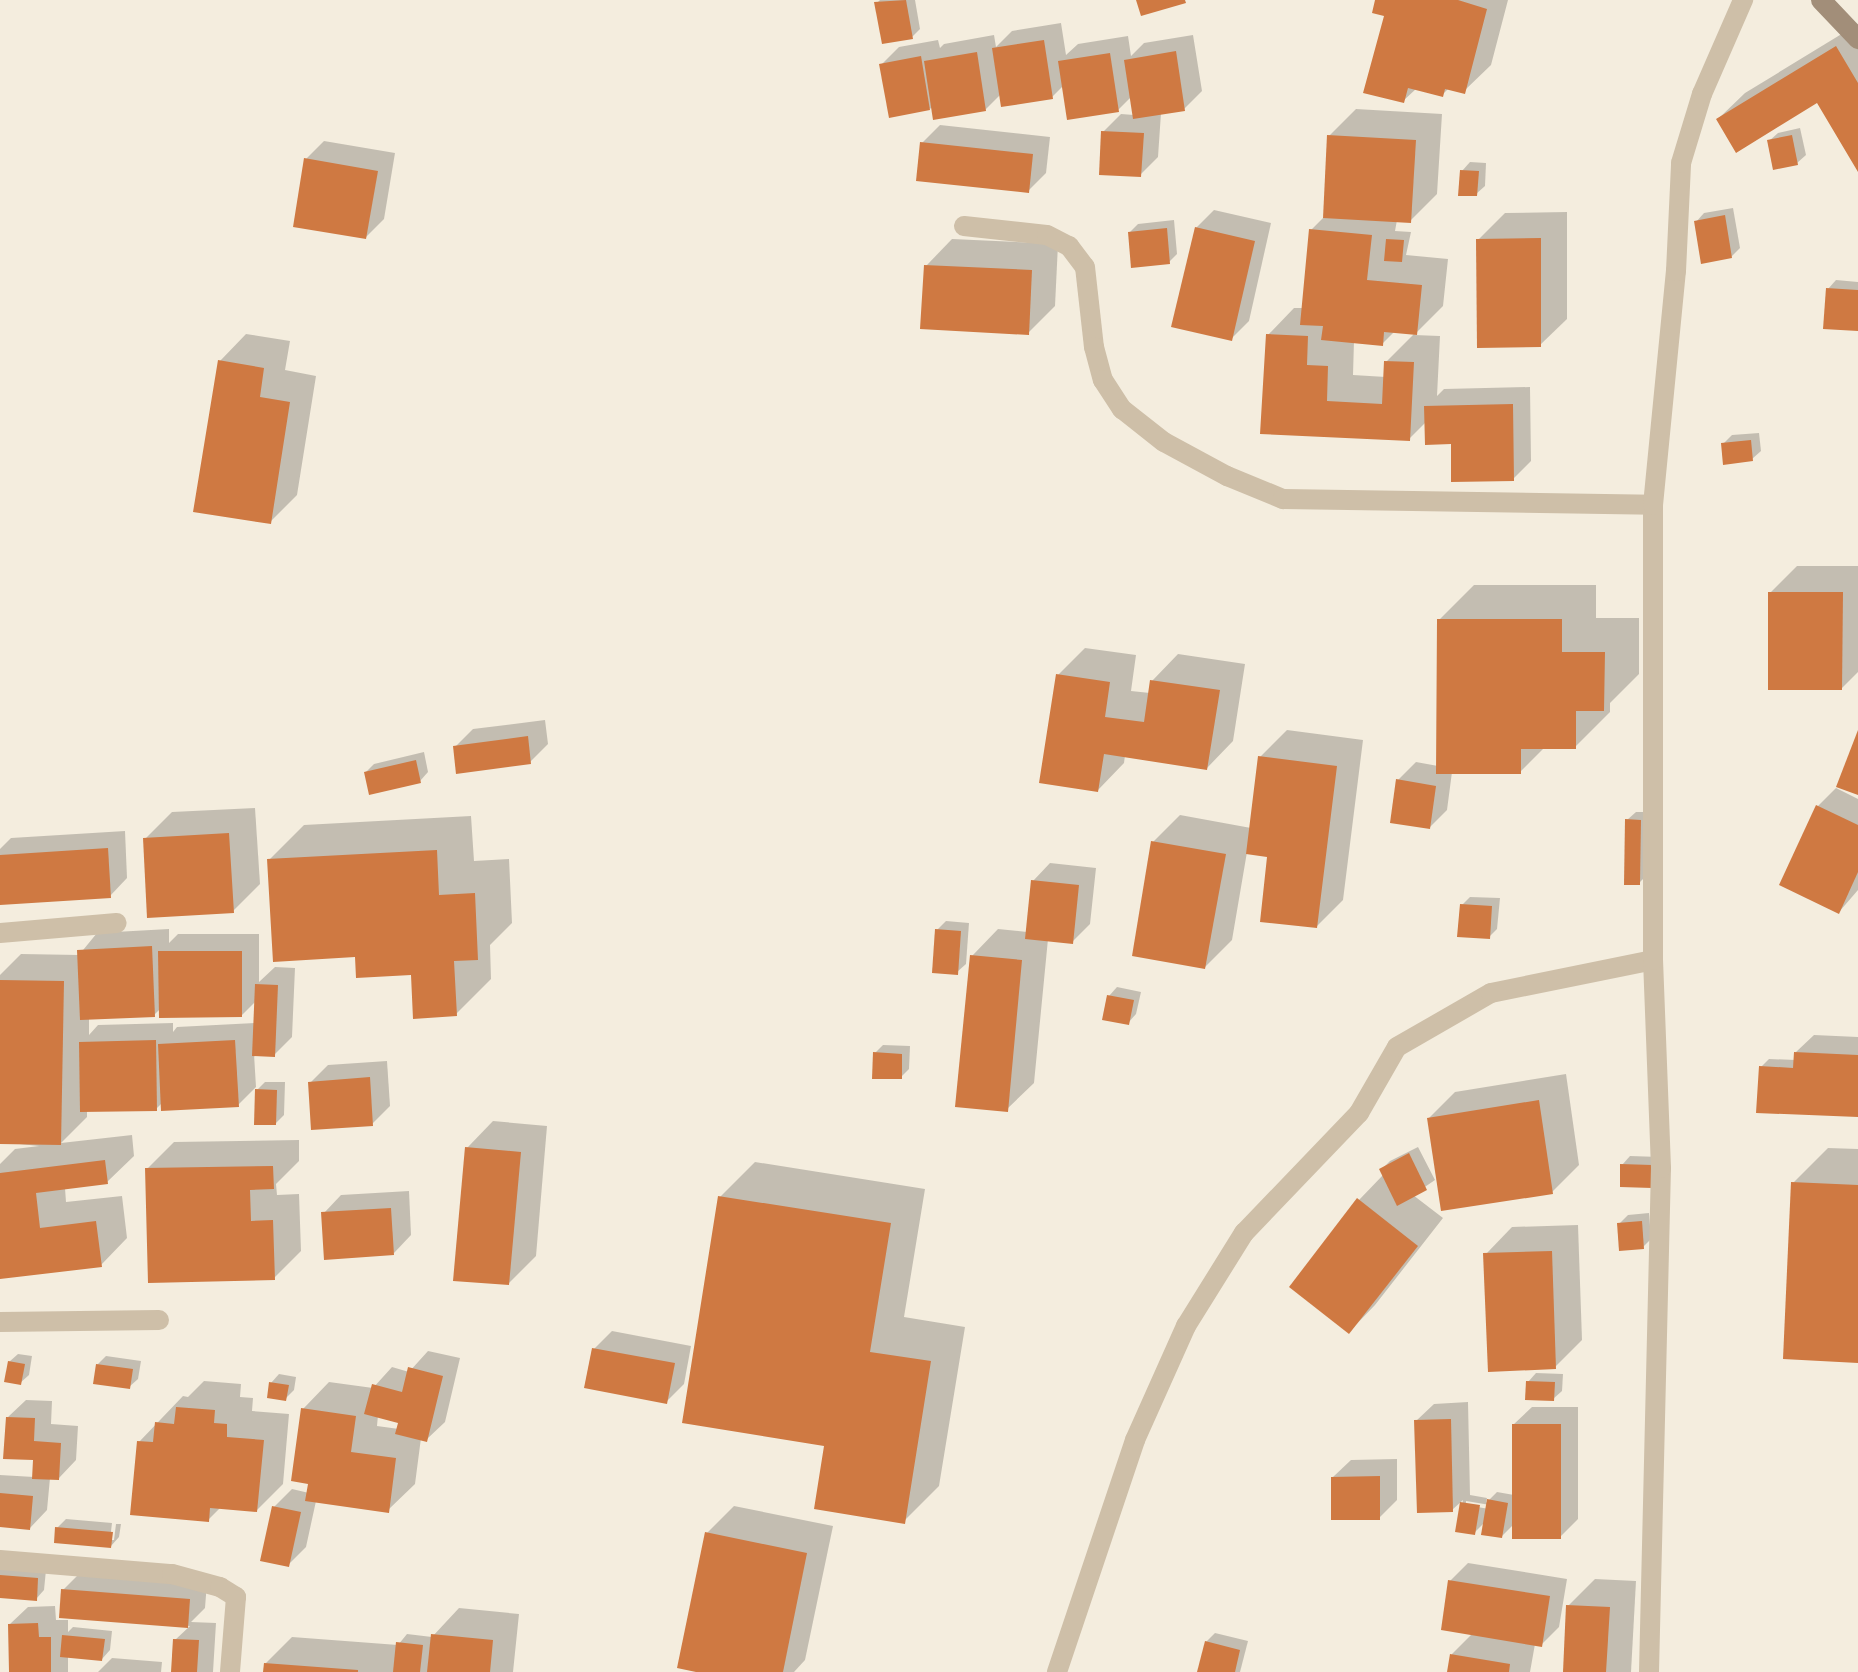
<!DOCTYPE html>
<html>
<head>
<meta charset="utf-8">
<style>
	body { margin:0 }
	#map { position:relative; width:1858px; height:1672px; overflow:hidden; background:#f4edde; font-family:"Asap Condensed",sans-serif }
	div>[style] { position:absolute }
	.shadow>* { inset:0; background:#0003 }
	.building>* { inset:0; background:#cf7942 }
	.street>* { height:20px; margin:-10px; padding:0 10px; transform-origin:10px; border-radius:10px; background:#cebfa8 }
	.secondary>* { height:20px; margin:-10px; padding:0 10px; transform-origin:10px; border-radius:10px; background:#a28e79 }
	span { translate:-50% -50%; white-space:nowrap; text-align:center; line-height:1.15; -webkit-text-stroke:6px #fbf6eb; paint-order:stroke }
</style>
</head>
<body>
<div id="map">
	<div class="shadow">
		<div style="clip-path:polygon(880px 0,915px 0,920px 29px,912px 37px,877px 3px)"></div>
		<div style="clip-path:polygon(1377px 0,1508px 0,1491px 65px,1464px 91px,1449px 88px,1442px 95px,1417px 88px,1403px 101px,1386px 14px)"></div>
		<div style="clip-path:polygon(1061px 23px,1066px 55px,1078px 44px,1128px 36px,1131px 56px,1144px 43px,1193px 35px,1202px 91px,1184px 109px,1161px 113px,1158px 157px,1140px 175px,1103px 132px,1121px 114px,1134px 115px,1131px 97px,1118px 110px,1063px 86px,1052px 97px,1001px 94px,985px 110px,933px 108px,890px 116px,881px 65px,899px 47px,938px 40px,940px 48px,944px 44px,994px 35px,996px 47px,1012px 31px)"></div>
		<div style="clip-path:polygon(1858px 24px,1858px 168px,1818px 100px,1718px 119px,1745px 93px)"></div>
		<div style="clip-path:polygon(evenodd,1356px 109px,1442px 114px,1437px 194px,1410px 221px,1397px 220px,1395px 231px,1411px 232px,1406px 255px,1448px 259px,1443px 306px,1414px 335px,1440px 336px,1437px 396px,1444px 389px,1530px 387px,1531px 461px,1513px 479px,1426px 422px,1409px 439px,1262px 432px,1268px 335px,1294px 308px,1304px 308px,1311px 230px,1325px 216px,1329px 136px,1356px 109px,1395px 331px,1415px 333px,1386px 362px,1386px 377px,1353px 375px,1354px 341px,1382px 344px,1395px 331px)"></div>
		<div style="clip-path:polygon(940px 125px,1050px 137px,1046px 173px,1028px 191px,922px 143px)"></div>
		<div style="clip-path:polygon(1800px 128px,1806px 155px,1797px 163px,1769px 141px,1778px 133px)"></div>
		<div style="clip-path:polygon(324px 141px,395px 153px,384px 219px,366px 237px,306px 159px)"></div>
		<div style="clip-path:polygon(1470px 162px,1486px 163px,1485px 186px,1476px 194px,1462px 171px)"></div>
		<div style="clip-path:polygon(1733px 208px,1740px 248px,1731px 257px,1696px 222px,1704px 213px)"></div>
		<div style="clip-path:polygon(1214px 210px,1271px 223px,1249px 321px,1231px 339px,1196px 228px)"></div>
		<div style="clip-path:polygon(1567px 212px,1567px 319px,1540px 345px,1478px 240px,1505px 213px)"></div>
		<div style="clip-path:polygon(1174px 220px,1177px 254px,1169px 262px,1130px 232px,1138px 224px)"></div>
		<div style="clip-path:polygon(952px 239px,1058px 244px,1055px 306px,1028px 333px,926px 266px)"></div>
		<div style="clip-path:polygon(1836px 280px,1858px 282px,1858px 329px,1828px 289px)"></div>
		<div style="clip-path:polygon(246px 334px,290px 341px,285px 370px,316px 376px,297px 495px,270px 522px,220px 361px)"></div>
		<div style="clip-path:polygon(1759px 433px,1761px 451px,1752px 459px,1723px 444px,1732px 435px)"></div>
		<div style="clip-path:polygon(1797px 566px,1858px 566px,1858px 672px,1842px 688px,1770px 593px)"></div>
		<div style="clip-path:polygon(1474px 585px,1596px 585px,1596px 618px,1639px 618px,1639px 674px,1610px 703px,1610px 712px,1575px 747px,1545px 747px,1520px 772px,1452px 772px,1447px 810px,1430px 827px,1398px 780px,1416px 762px,1438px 766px,1439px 620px)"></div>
		<div style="clip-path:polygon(1085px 648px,1136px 655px,1131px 691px,1150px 693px,1152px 681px,1178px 654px,1245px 664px,1233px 741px,1207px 768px,1125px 755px,1124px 763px,1098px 790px,1058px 675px)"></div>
		<div style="clip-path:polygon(545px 720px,548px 744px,530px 762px,455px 747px,473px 729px)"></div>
		<div style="clip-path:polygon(1287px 730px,1363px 740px,1343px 900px,1317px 926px,1270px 855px,1247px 852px,1232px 940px,1205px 967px,1153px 842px,1180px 815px,1251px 828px,1260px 757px)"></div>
		<div style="clip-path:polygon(424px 752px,428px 772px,420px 781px,366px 772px,374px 764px)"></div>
		<div style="clip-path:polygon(1836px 788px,1858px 799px,1858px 890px,1839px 912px,1818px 806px)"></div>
		<div style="clip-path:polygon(255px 808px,260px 884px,233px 911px,145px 839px,172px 812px)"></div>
		<div style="clip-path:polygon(1636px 812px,1649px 812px,1647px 875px,1639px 883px,1627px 820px)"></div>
		<div style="clip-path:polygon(471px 816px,474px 861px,509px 859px,512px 923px,490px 945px,491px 979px,456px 1014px,413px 972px,357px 955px,269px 860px,304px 825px)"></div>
		<div style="clip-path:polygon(125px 831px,127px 878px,110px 896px,0 903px,0 849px,11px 838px)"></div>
		<div style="clip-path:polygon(1050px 863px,1096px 868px,1090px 924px,1072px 942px,1048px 939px,1034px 1083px,1007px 1109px,972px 956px,998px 929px,1027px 932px,1033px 881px)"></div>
		<div style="clip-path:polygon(1470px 897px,1500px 898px,1497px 929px,1489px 937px,1462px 905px)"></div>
		<div style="clip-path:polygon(946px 921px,969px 923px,966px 964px,957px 972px,937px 930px)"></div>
		<div style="clip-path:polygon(evenodd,169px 929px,169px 943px,178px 934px,259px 934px,259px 982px,275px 967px,295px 968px,292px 1037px,274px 1055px,254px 1054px,256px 1087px,238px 1105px,163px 1102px,156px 1109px,87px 1110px,87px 1117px,61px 1143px,132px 1135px,134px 1156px,107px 1182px,65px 1188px,66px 1202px,122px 1196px,127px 1238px,101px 1265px,0 1277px,0 1164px,15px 1149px,39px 1146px,0 1142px,0 975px,21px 954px,79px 955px,97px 933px,169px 929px,256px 1001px,255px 1023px,177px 1027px,173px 1032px,173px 1023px,98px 1025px,89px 1035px,89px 1018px,154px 1015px,161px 1008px,242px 1015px,256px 1001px)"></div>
		<div style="clip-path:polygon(1117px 987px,1141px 992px,1136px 1014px,1128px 1023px,1109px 996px)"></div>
		<div style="clip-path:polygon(1814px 1035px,1858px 1037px,1858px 1115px,1761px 1067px,1769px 1059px,1796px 1060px,1796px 1052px)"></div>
		<div style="clip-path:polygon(883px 1045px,910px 1046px,909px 1069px,901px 1077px,875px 1053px)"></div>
		<div style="clip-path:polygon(387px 1061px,390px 1106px,372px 1124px,310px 1083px,328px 1065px)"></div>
		<div style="clip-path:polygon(1566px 1074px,1579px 1165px,1552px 1192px,1429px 1118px,1455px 1092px)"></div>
		<div style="clip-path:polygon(265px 1082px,285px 1082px,284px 1115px,276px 1123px,257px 1090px)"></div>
		<div style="clip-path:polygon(493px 1121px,547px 1126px,536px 1256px,509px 1283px,467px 1148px)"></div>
		<div style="clip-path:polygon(299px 1140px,299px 1161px,276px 1184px,277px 1195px,299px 1194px,301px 1251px,274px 1278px,147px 1169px,174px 1142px)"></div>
		<div style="clip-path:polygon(1418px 1147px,1435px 1180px,1413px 1195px,1443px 1218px,1375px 1305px,1349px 1332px,1359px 1200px,1384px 1174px,1382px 1169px,1390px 1161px)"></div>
		<div style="clip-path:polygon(1828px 1148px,1858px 1149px,1858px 1361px,1793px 1183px)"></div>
		<div style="clip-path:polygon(1630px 1156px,1660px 1157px,1660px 1178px,1622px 1165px)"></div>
		<div style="clip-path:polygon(755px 1162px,925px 1189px,904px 1317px,965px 1327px,939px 1486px,904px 1521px,826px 1444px,720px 1197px)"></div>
		<div style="clip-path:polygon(409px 1191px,411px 1235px,394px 1253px,324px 1213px,341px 1195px)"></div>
		<div style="clip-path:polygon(1649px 1213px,1651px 1239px,1643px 1247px,1619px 1224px,1628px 1215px)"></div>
		<div style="clip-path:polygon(1578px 1225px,1582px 1340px,1555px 1367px,1486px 1254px,1512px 1227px)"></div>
		<div style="clip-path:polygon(612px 1331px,691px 1346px,684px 1384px,666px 1402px,594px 1349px)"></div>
		<div style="clip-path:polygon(evenodd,428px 1351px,460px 1358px,445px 1422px,427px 1439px,421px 1438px,415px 1484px,388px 1510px,316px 1501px,306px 1547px,288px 1565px,274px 1507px,292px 1489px,309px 1493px,303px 1409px,329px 1382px,373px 1388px,392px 1367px,409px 1372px,428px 1351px,378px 1415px,401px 1421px,399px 1429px,377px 1426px,378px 1415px)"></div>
		<div style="clip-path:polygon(18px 1354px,32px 1356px,29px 1375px,20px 1383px,9px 1362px)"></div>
		<div style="clip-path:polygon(106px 1356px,141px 1361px,138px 1379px,129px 1387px,97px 1365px)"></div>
		<div style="clip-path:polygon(1536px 1373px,1563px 1374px,1562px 1391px,1553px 1399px,1528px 1382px)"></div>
		<div style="clip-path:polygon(279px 1374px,296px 1377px,294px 1390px,285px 1399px,271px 1383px)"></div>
		<div style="clip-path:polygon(204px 1381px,241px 1384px,240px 1397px,253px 1398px,252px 1411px,289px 1414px,283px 1484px,257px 1510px,221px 1507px,208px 1520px,139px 1442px,183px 1396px,188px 1397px)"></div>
		<div style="clip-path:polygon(26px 1400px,52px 1401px,51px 1424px,78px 1426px,76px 1460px,59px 1478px,50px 1478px,47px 1510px,30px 1528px,0 1525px,0 1475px,34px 1477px,35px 1458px,8px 1417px)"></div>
		<div style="clip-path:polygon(evenodd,1468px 1402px,1470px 1495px,1487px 1498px,1486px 1503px,1497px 1492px,1514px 1495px,1514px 1424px,1532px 1407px,1578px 1407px,1578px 1519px,1560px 1537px,1514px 1524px,1502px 1536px,1485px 1522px,1474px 1533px,1458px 1530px,1463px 1500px,1452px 1510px,1416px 1421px,1434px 1404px,1468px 1402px,1466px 1501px,1490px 1505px,1489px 1509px,1466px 1505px,1466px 1501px)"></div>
		<div style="clip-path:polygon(1397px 1459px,1397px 1500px,1379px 1518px,1333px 1477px,1351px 1460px)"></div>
		<div style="clip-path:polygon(734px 1506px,833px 1526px,805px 1660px,794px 1672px,706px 1672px,707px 1533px)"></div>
		<div style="clip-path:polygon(66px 1519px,112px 1523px,110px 1540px,114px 1540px,116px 1524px,121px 1524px,119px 1537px,111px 1546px,57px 1528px)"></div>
		<div style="clip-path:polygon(1468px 1563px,1567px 1579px,1559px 1627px,1541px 1645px,1535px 1644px,1530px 1672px,1449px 1672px,1452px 1654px,1473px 1633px,1450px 1581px)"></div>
		<div style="clip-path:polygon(0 1567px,46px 1570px,44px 1590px,36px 1599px,0 1596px)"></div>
		<div style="clip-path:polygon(81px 1572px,207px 1582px,205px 1608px,191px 1622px,216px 1623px,213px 1672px,173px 1672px,175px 1640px,190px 1626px,61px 1616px,63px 1590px)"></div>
		<div style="clip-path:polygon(1595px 1579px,1636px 1581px,1631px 1672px,1565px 1672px,1568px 1606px)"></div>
		<div style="clip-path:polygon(55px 1606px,56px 1620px,68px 1620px,68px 1632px,73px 1627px,112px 1631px,110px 1650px,102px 1659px,68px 1656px,68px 1672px,11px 1672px,10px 1624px,28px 1607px)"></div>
		<div style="clip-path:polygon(459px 1608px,519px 1614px,513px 1672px,265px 1672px,265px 1664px,292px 1637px,398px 1645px,407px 1634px,432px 1637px)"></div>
		<div style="clip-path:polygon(1215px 1633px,1248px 1641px,1240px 1672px,1199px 1672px,1206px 1642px)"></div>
		<div style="clip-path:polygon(112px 1658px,162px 1662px,161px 1672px,98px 1672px)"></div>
	</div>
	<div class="building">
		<div style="clip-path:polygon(906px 0,913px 39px,882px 44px,874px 2px)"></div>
		<div style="clip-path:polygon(1136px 0,1185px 0,1186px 3px,1141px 16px)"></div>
		<div style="clip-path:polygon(1375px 0,1458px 0,1487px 9px,1465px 94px,1445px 89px,1443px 97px,1408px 88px,1404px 103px,1363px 93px,1384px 16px,1372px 13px)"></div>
		<div style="clip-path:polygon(1044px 40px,1053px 99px,1001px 107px,992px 48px)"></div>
		<div style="clip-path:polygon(1836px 46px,1858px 83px,1858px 172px,1817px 103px,1736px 153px,1716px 119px)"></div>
		<div style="clip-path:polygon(1176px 51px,1185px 111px,1133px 119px,1124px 60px)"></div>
		<div style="clip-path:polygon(977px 52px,986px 111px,933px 120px,924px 61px)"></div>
		<div style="clip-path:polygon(1110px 53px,1119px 112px,1067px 120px,1058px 61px)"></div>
		<div style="clip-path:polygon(921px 56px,930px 110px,889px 118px,879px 64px)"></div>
		<div style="clip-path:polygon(1101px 131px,1144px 133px,1141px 177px,1099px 175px)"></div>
		<div style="clip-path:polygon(1327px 135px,1416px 140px,1411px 223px,1323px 218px)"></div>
		<div style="clip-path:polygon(1792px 135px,1798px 165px,1773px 170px,1767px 140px)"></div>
		<div style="clip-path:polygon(920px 142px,1033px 154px,1029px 193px,916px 181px)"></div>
		<div style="clip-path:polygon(304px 158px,378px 171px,366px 239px,293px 227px)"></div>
		<div style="clip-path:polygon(1460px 170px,1479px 171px,1477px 196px,1458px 196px)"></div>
		<div style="clip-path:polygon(1725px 215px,1732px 258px,1701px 264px,1694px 221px)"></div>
		<div style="clip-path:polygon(1195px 227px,1255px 241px,1232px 341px,1171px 327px)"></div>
		<div style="clip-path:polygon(1167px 228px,1170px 264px,1131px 268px,1128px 232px)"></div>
		<div style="clip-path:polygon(1309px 229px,1372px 235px,1367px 280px,1422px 285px,1417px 335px,1384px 332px,1383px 346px,1321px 340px,1323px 326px,1300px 325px)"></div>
		<div style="clip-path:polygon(1541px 238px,1541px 347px,1477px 348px,1476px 239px)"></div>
		<div style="clip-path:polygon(1386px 239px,1404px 240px,1402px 262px,1384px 261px)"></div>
		<div style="clip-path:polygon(924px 265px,1032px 270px,1029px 335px,920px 329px)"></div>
		<div style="clip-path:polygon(1826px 288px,1858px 290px,1858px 331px,1823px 329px)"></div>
		<div style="clip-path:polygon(1266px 334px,1308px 336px,1307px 365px,1328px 366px,1327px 401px,1382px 404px,1384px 361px,1414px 362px,1410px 441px,1260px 434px)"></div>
		<div style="clip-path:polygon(218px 360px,264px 368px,260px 397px,290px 402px,271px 524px,193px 512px)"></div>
		<div style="clip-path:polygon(1513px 404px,1514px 481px,1451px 482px,1451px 444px,1425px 445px,1424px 406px)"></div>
		<div style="clip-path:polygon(1751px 440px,1753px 461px,1723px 465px,1721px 443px)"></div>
		<div style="clip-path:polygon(1768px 592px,1843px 592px,1842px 690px,1768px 690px)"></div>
		<div style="clip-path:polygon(1437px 619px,1562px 619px,1562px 652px,1605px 652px,1604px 711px,1576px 711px,1576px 749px,1521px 749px,1521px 774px,1436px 774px)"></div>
		<div style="clip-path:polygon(1056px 674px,1110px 682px,1105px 717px,1144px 722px,1150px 680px,1220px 690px,1207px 770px,1104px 754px,1098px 792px,1039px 783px)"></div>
		<div style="clip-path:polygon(1858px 730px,1858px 795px,1836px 787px)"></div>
		<div style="clip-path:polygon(528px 736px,531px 764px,456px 774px,453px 746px)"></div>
		<div style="clip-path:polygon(1258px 756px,1337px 766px,1317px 928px,1260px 922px,1267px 857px,1246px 854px)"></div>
		<div style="clip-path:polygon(416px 760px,421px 783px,369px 795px,364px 772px)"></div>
		<div style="clip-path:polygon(1396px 779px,1436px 786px,1430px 829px,1390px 823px)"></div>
		<div style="clip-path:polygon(1816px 805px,1858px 825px,1858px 872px,1839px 914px,1779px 885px)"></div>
		<div style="clip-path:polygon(1625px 819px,1641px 820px,1640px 885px,1624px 885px)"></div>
		<div style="clip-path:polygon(229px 833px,234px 913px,147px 918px,143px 838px)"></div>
		<div style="clip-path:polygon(1151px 841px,1226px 854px,1205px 969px,1132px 956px)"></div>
		<div style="clip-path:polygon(108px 848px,111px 898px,0 905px,0 855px)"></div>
		<div style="clip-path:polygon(437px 850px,439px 895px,475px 893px,478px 960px,454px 961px,457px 1016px,413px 1019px,411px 975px,356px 978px,355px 957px,273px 962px,267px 859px)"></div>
		<div style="clip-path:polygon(1031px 880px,1079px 885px,1073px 944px,1025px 939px)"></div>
		<div style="clip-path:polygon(1460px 904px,1492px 906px,1490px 939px,1457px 937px)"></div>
		<div style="clip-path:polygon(935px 929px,961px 931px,958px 975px,932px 973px)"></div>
		<div style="clip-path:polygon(152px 946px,155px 1017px,80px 1020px,77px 950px)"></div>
		<div style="clip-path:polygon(158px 951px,242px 951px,242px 1017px,159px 1018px)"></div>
		<div style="clip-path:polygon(970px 955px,1022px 960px,1008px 1112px,955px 1107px)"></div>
		<div style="clip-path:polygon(0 980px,64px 981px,61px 1145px,0 1144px)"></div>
		<div style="clip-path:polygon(255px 984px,278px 985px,275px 1057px,252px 1056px)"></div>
		<div style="clip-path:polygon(1107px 995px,1134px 1000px,1129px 1025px,1102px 1020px)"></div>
		<div style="clip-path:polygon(156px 1040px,157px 1111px,80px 1112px,79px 1042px)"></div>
		<div style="clip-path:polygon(235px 1040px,239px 1107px,161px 1111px,158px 1044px)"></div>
		<div style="clip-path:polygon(873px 1052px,902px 1054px,902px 1079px,872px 1079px)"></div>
		<div style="clip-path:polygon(1794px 1052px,1858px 1055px,1858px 1117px,1756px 1113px,1759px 1066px,1793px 1068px)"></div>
		<div style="clip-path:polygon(370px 1077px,373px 1126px,311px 1130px,308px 1082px)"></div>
		<div style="clip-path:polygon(255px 1089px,277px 1090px,276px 1125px,254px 1125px)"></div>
		<div style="clip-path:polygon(1539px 1100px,1553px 1194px,1441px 1211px,1427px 1118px)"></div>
		<div style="clip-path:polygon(465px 1147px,521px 1152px,509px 1285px,453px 1281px)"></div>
		<div style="clip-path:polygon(1409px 1153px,1427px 1190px,1397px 1206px,1379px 1169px)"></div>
		<div style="clip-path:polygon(105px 1160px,108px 1184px,36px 1193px,40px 1228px,96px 1221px,102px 1267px,0 1279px,0 1173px)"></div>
		<div style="clip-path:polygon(1620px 1164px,1652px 1165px,1652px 1188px,1620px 1187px)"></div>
		<div style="clip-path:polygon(273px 1166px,274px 1189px,250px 1190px,251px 1221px,273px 1220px,275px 1280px,148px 1283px,145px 1168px)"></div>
		<div style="clip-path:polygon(1791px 1182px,1858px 1185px,1858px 1363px,1783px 1359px)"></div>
		<div style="clip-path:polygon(718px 1196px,891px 1223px,870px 1352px,931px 1361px,905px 1524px,814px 1509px,824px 1446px,682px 1423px)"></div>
		<div style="clip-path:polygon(1357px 1198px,1418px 1246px,1349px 1334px,1289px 1287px)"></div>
		<div style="clip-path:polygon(391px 1208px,394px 1255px,324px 1260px,321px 1212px)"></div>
		<div style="clip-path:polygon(1642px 1221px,1644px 1249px,1619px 1251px,1617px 1223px)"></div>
		<div style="clip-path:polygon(1552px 1251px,1556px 1369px,1488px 1372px,1483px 1253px)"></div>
		<div style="clip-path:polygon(592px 1348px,675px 1363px,667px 1404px,584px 1388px)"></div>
		<div style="clip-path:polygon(8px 1361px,25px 1364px,21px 1385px,4px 1382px)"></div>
		<div style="clip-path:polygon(96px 1364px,133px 1369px,130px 1389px,93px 1384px)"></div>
		<div style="clip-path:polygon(408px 1367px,443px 1376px,427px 1442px,395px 1434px,398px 1423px,364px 1414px,372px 1384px,402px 1392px)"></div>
		<div style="clip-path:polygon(1526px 1381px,1555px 1382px,1554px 1401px,1525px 1400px)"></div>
		<div style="clip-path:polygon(269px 1382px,289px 1385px,286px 1401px,267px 1398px)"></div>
		<div style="clip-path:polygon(176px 1407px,215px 1410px,214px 1423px,227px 1424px,227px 1437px,264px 1440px,257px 1512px,210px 1508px,209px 1522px,130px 1515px,137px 1441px,153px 1442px,155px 1422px,174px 1424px)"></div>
		<div style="clip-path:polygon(301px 1408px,356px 1416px,351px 1452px,396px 1458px,389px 1513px,305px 1501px,308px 1484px,291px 1481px)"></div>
		<div style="clip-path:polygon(6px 1417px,35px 1418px,34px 1441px,61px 1443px,59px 1480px,32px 1479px,33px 1460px,3px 1459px)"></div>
		<div style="clip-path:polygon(1451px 1419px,1453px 1512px,1417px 1513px,1414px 1420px)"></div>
		<div style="clip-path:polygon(1512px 1424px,1561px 1424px,1561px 1539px,1512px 1539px)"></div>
		<div style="clip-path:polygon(1380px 1476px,1380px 1520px,1331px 1520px,1331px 1477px)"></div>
		<div style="clip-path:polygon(0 1493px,33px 1496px,30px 1530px,0 1527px)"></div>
		<div style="clip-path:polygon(1487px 1499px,1508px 1503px,1502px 1538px,1481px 1535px)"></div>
		<div style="clip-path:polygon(1460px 1502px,1480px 1505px,1475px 1535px,1455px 1532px)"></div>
		<div style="clip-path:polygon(272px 1506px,301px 1512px,289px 1567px,260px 1561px)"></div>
		<div style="clip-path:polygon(55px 1527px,113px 1532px,111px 1548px,54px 1543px)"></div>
		<div style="clip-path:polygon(705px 1532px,807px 1553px,783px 1672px,696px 1672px,677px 1668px)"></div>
		<div style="clip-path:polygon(0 1575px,38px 1578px,37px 1601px,0 1598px)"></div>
		<div style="clip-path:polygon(1448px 1580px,1550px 1596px,1542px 1647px,1441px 1630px)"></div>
		<div style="clip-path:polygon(61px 1589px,190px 1599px,188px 1628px,59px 1618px)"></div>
		<div style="clip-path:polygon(1566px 1605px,1610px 1607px,1606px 1672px,1563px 1672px)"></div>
		<div style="clip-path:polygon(38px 1623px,39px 1637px,51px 1637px,51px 1672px,9px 1672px,8px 1624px)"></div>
		<div style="clip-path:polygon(431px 1634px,493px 1640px,490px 1672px,427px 1672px)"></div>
		<div style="clip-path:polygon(62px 1635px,105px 1639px,102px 1661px,60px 1657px)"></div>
		<div style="clip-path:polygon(173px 1639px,199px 1640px,197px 1672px,171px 1672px)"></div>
		<div style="clip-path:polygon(1205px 1641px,1240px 1650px,1235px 1672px,1197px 1672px)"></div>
		<div style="clip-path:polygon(396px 1642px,423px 1645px,420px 1672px,393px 1672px)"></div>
		<div style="clip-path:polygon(1450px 1654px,1510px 1664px,1509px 1672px,1447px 1672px)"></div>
		<div style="clip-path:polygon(264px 1663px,358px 1670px,358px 1672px,263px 1672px)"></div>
	</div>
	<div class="street">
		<div style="left:964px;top:226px;width:83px;rotate:6.2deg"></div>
		<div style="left:1047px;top:235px;width:25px;rotate:27deg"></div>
		<div style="left:1069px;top:246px;width:26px;rotate:53deg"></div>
		<div style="left:1085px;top:267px;width:81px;rotate:83.6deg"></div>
		<div style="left:1094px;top:347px;width:34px;rotate:75deg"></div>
		<div style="left:1103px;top:380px;width:35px;rotate:57deg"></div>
		<div style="left:1122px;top:409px;width:53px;rotate:38.2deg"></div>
		<div style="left:1164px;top:442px;width:72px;rotate:28.4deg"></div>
		<div style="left:1227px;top:476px;width:61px;rotate:22.3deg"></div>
		<div style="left:1283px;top:499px;width:370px;rotate:0.9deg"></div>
		<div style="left:0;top:933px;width:117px;rotate:-4.9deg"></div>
		<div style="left:0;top:1322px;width:159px;rotate:-0.7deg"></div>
		<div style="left:0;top:1560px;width:173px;rotate:4.7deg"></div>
		<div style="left:172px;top:1574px;width:50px;rotate:15.2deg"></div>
		<div style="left:220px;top:1587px;width:19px;rotate:32deg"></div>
		<div style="left:236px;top:1597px;width:75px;rotate:94.6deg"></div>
		<div style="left:1057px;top:1672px;width:245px;rotate:-71.4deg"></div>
		<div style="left:1135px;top:1440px;width:125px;rotate:-65.9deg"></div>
		<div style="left:1186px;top:1326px;width:110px;rotate:-58.1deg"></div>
		<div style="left:1244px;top:1233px;width:166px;rotate:-46.2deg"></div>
		<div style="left:1359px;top:1113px;width:76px;rotate:-60.1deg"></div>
		<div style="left:1397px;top:1047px;width:108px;rotate:-29.9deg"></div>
		<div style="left:1491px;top:993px;width:165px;rotate:-11.5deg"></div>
		<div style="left:1649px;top:1672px;width:504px;rotate:-88.64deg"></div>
		<div style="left:1661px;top:1168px;width:208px;rotate:-92.2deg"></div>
		<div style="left:1653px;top:960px;width:455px;rotate:-90deg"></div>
		<div style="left:1653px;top:505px;width:235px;rotate:-84.4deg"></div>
		<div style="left:1676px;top:271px;width:108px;rotate:-87.3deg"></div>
		<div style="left:1681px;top:163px;width:72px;rotate:-73.1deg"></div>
		<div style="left:1702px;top:94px;width:103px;rotate:-66.4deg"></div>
	</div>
	<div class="secondary">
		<div style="left:1821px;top:0;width:54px;rotate:46.5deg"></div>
	</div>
</div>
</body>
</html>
